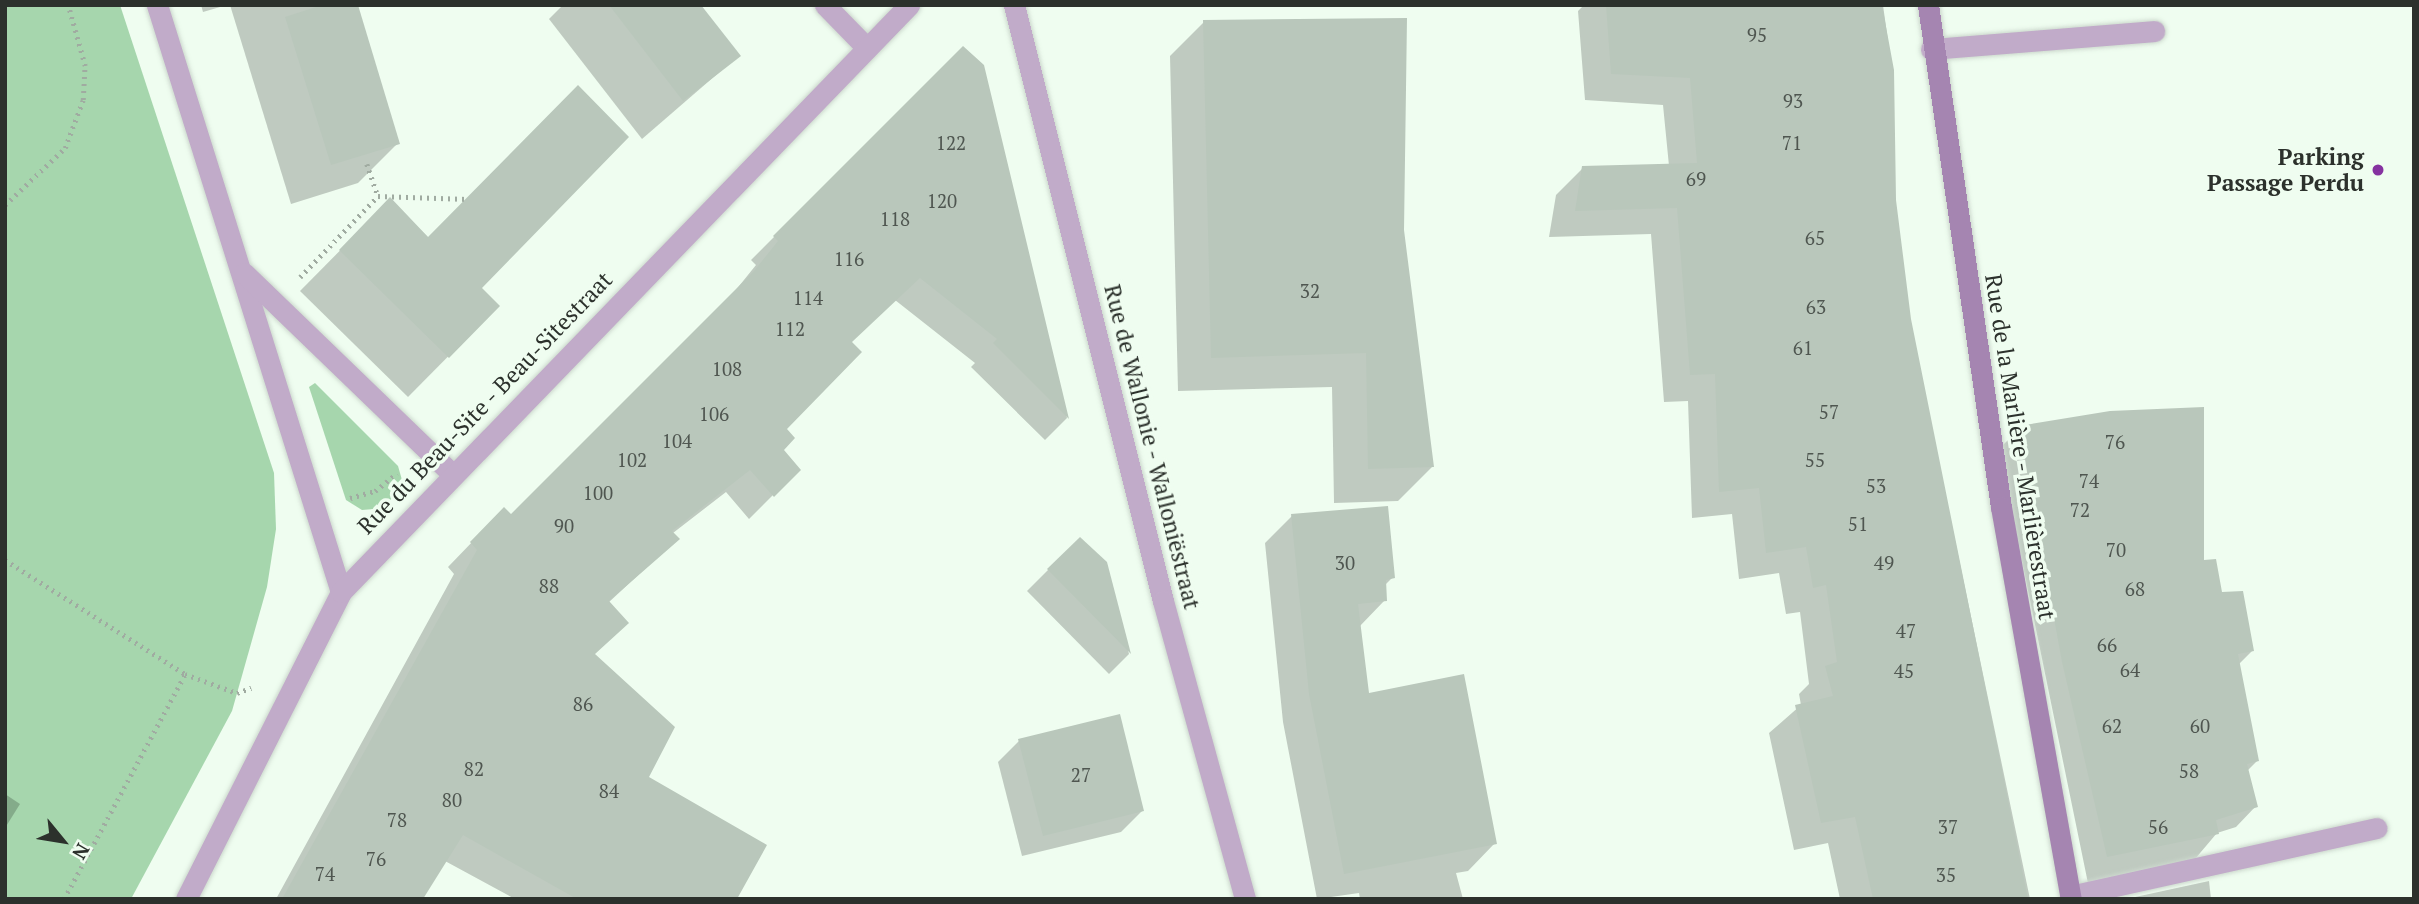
<!DOCTYPE html>
<html>
<head>
<meta charset="utf-8">
<style>
	body { margin:0 }
	#map { position:relative; width:2419px; height:904px; overflow:hidden; background:#effdf0; font-family:"PT Serif",serif }
	div>[style] { position:absolute }
	.green>* { inset:0; background:#a6d6ad }
	.shadow>* { inset:0; background:#0003 }
	.building>* { inset:0; background:#b9c7bb }
	.path>* { height:4.5px; margin-top:-2.25px; transform-origin:0; background:repeating-linear-gradient(90deg,#a0aba1 0 2px,transparent 0 7px) }
	.roads { filter:drop-shadow(0 0 2px #ccd8cd) drop-shadow(0 0 2px #ccd8cd) }
	.lane>* { height:21px; margin:-10.5px; padding:0 10.5px; transform-origin:10.5px; border-radius:10.5px; background:#c1abc9 }
	.street>* { height:21px; margin:-10.5px; padding:0 10.5px; transform-origin:10.5px; border-radius:10.5px; background:#c1abc9 }
	.secondary>* { height:21px; margin:-10.5px; padding:0 10.5px; transform-origin:10.5px; border-radius:10.5px; background:#a585b1 }
	.dots>* { width:19px; height:19px; translate:-50% -50%; box-sizing:border-box; border:4px solid #effdf0; border-radius:50% }
	span { translate:-50% -50%; white-space:nowrap; text-align:center; line-height:1.15; -webkit-text-stroke:7px #effdf0; paint-order:stroke }
	.number-label { font-size:19px; color:#4f5650 }
	.number-label span { -webkit-text-stroke-width:0 }
	.poi-label { font-size:23px; color:#2c312c; font-weight:700 }
	.right { translate:-100% -50%; text-align:right }
	.street-label { font-size:23px; color:#2c312c }
	.frame { position:absolute; inset:0; border:7px solid #2c312c; pointer-events:none }
	.north { position:absolute; left:28px; top:806px; width:70px; height:70px; -webkit-text-stroke:5px #effdf0; paint-order:stroke; rotate:120deg; font-size:19px; font-weight:700; line-height:28px; text-align:center; color:#2c312c }
	.north::after { content:''; display:block; margin:auto; width:24px; height:32px; background:#2c312c; clip-path:polygon(50% 0,100% 100%,50% 72%,0 100%) }
</style>
</head>
<body>
<div id="map">
	<div class="green">
		<div style="clip-path:polygon(5px 5px,120px 5px,274px 473px,276px 529px,267px 587px,232px 711px,131px 899px,5px 899px)"></div>
		<div style="clip-path:polygon(315px 383px,398px 466px,402px 480px,386px 508px,362px 510px,346px 500px,309px 387px)"></div>
	</div>
	<div class="shadow">
		<div style="clip-path:polygon(201px 5px,227px 5px,203px 12px)"></div>
		<div style="clip-path:polygon(230px 5px,356px 5px,398px 143px,358px 183px,291px 204px)"></div>
		<div style="clip-path:polygon(563px 5px,699px 5px,738px 56px,642px 139px,549px 19px)"></div>
		<div style="clip-path:polygon(1584px 5px,1883px 5px,1892px 70px,1894px 200px,1909px 320px,2030px 899px,1840px 899px,1828px 843px,1794px 850px,1769px 733px,1801px 705px,1799px 694px,1809px 684px,1800px 612px,1786px 614px,1779px 573px,1739px 579px,1732px 514px,1692px 518px,1688px 401px,1664px 402px,1651px 234px,1549px 237px,1556px 195px,1583px 168px,1669px 166px,1663px 105px,1585px 100px,1578px 11px)"></div>
		<div style="clip-path:polygon(1204px 22px,1402px 231px,1432px 467px,1398px 501px,1334px 503px,1332px 387px,1178px 391px,1170px 56px)"></div>
		<div style="clip-path:polygon(963px 48px,982px 66px,1067px 418px,1045px 440px,971px 367px,975px 363px,895px 300px,850px 343px,785px 429px,782px 450px,798px 470px,749px 519px,726px 492px,673px 533px,677px 539px,608px 603px,627px 623px,593px 655px,647px 778px,736px 899px,515px 899px,445px 861px,421px 899px,276px 899px,454px 574px,448px 567px,504px 509px,511px 516px,731px 296px,756px 265px,751px 260px)"></div>
		<div style="clip-path:polygon(390px 200px,498px 306px,408px 397px,300px 291px)"></div>
		<div style="clip-path:polygon(2020px 428px,2203px 562px,2252px 651px,2238px 665px,2257px 761px,2247px 771px,2256px 806px,2236px 827px,2217px 833px,2184px 872px,2090px 893px,1999px 449px)"></div>
		<div style="clip-path:polygon(1292px 516px,1393px 577px,1385px 585px,1385px 600px,1359px 627px,1367px 695px,1495px 843px,1468px 871px,1456px 873px,1463px 899px,1360px 899px,1359px 893px,1317px 899px,1283px 722px,1265px 543px)"></div>
		<div style="clip-path:polygon(1105px 562px,1129px 654px,1109px 674px,1027px 591px,1048px 570px)"></div>
		<div style="clip-path:polygon(1019px 741px,1142px 811px,1121px 832px,1022px 856px,998px 762px)"></div>
		<div style="clip-path:polygon(5px 794px,20px 804px,5px 828px)"></div>
		<div style="clip-path:polygon(2209px 881px,2211px 899px,2126px 899px)"></div>
	</div>
	<div class="building">
		<div style="clip-path:polygon(322px 5px,358px 5px,400px 144px,331px 165px,285px 17px)"></div>
		<div style="clip-path:polygon(609px 5px,701px 5px,741px 56px,683px 101px)"></div>
		<div style="clip-path:polygon(1606px 5px,1882px 5px,1894px 70px,1896px 200px,1911px 319px,2028px 899px,1873px 899px,1855px 817px,1821px 823px,1795px 705px,1833px 696px,1825px 666px,1837px 662px,1826px 585px,1813px 588px,1806px 547px,1766px 553px,1759px 488px,1719px 492px,1715px 374px,1690px 375px,1677px 208px,1575px 211px,1582px 166px,1697px 163px,1690px 78px,1611px 74px)"></div>
		<div style="clip-path:polygon(1407px 18px,1404px 230px,1434px 467px,1368px 469px,1366px 353px,1211px 358px,1203px 20px)"></div>
		<div style="clip-path:polygon(963px 46px,984px 65px,1069px 419px,993px 343px,997px 339px,920px 278px,852px 342px,862px 352px,787px 429px,795px 438px,784px 450px,801px 470px,774px 497px,750px 470px,672px 531px,680px 539px,609px 601px,629px 623px,595px 654px,675px 727px,649px 777px,767px 845px,737px 899px,577px 899px,463px 835px,423px 899px,282px 899px,477px 550px,470px 542px,504px 507px,511px 514px,754px 271px,778px 241px,773px 236px)"></div>
		<div style="clip-path:polygon(578px 85px,629px 137px,482px 288px,500px 306px,449px 358px,339px 250px,390px 197px,428px 237px)"></div>
		<div style="clip-path:polygon(2204px 407px,2204px 560px,2216px 559px,2222px 592px,2243px 591px,2254px 651px,2238px 654px,2259px 761px,2247px 764px,2258px 807px,2216px 820px,2219px 834px,2107px 857px,2062px 662px,2019px 426px,2110px 411px)"></div>
		<div style="clip-path:polygon(1388px 506px,1395px 578px,1386px 580px,1387px 601px,1358px 604px,1369px 693px,1464px 674px,1497px 844px,1344px 874px,1309px 694px,1291px 514px)"></div>
		<div style="clip-path:polygon(1080px 537px,1107px 562px,1131px 654px,1047px 569px)"></div>
		<div style="clip-path:polygon(1120px 714px,1144px 811px,1043px 836px,1018px 739px)"></div>
	</div>
	<div class="path">
		<div style="left:367px;top:164px;width:34px;rotate:71deg"></div>
		<div style="left:5px;top:205px;width:83px;rotate:-43.5deg"></div>
		<div style="left:65px;top:148px;width:51px;rotate:-69.4deg"></div>
		<div style="left:83px;top:100px;width:34px;rotate:-87deg"></div>
		<div style="left:85px;top:66px;width:63px;rotate:-105.6deg"></div>
		<div style="left:300px;top:277px;width:112px;rotate:-46.1deg"></div>
		<div style="left:378px;top:196px;width:90px;rotate:1.9deg"></div>
		<div style="left:350px;top:498px;width:26px;rotate:-16deg"></div>
		<div style="left:375px;top:491px;width:28px;rotate:-39deg"></div>
		<div style="left:5px;top:560px;width:213px;rotate:32.3deg"></div>
		<div style="left:64px;top:899px;width:255px;rotate:-61.7deg"></div>
		<div style="left:185px;top:674px;width:55px;rotate:20.1deg"></div>
		<div style="left:237px;top:693px;width:15px;rotate:-20deg"></div>
	</div>
	<div class="roads">
		<div class="lane">
			<div style="left:2070px;top:896px;width:314px;rotate:-12.5deg"></div>
		</div>
		<div class="street">
			<div style="left:157px;top:5px;width:615px;rotate:72.6deg"></div>
			<div style="left:825px;top:5px;width:60px;rotate:45.7deg"></div>
			<div style="left:1014px;top:5px;width:614px;rotate:75.96deg"></div>
			<div style="left:1163px;top:601px;width:309px;rotate:74.6deg"></div>
			<div style="left:1931px;top:49px;width:224px;rotate:-4.6deg"></div>
			<div style="left:244px;top:273px;width:288px;rotate:44deg"></div>
			<div style="left:186px;top:899px;width:344px;rotate:-63.2deg"></div>
			<div style="left:341px;top:592px;width:817px;rotate:-45.94deg"></div>
		</div>
		<div class="secondary">
			<div style="left:1928px;top:5px;width:507px;rotate:81.73deg"></div>
			<div style="left:2001px;top:507px;width:398px;rotate:79.9deg"></div>
		</div>
	</div>
	<div class="dots">
		<div style="left:2378px;top:170px;background:#8532a0"></div>
	</div>
	<div class="number-label">
		<span style="left:1757px;top:35px">95</span>
		<span style="left:1793px;top:101px">93</span>
		<span style="left:951px;top:143px">122</span>
		<span style="left:1792px;top:143px">71</span>
		<span style="left:1696px;top:179px">69</span>
		<span style="left:942px;top:201px">120</span>
		<span style="left:895px;top:219px">118</span>
		<span style="left:1815px;top:238px">65</span>
		<span style="left:849px;top:259px">116</span>
		<span style="left:1310px;top:291px">32</span>
		<span style="left:808px;top:298px">114</span>
		<span style="left:1816px;top:307px">63</span>
		<span style="left:790px;top:329px">112</span>
		<span style="left:1803px;top:348px">61</span>
		<span style="left:727px;top:369px">108</span>
		<span style="left:1829px;top:412px">57</span>
		<span style="left:714px;top:414px">106</span>
		<span style="left:677px;top:441px">104</span>
		<span style="left:2115px;top:442px">76</span>
		<span style="left:632px;top:460px">102</span>
		<span style="left:1815px;top:460px">55</span>
		<span style="left:2089px;top:481px">74</span>
		<span style="left:1876px;top:486px">53</span>
		<span style="left:598px;top:493px">100</span>
		<span style="left:2080px;top:510px">72</span>
		<span style="left:1858px;top:524px">51</span>
		<span style="left:564px;top:526px">90</span>
		<span style="left:2116px;top:550px">70</span>
		<span style="left:1345px;top:563px">30</span>
		<span style="left:1884px;top:563px">49</span>
		<span style="left:549px;top:586px">88</span>
		<span style="left:2135px;top:589px">68</span>
		<span style="left:1906px;top:631px">47</span>
		<span style="left:2107px;top:645px">66</span>
		<span style="left:2130px;top:670px">64</span>
		<span style="left:1904px;top:671px">45</span>
		<span style="left:583px;top:704px">86</span>
		<span style="left:2112px;top:726px">62</span>
		<span style="left:2200px;top:726px">60</span>
		<span style="left:474px;top:769px">82</span>
		<span style="left:2189px;top:771px">58</span>
		<span style="left:1081px;top:775px">27</span>
		<span style="left:609px;top:791px">84</span>
		<span style="left:452px;top:800px">80</span>
		<span style="left:397px;top:820px">78</span>
		<span style="left:1948px;top:827px">37</span>
		<span style="left:2158px;top:827px">56</span>
		<span style="left:376px;top:859px">76</span>
		<span style="left:325px;top:874px">74</span>
		<span style="left:1946px;top:875px">35</span>
	</div>
	<div class="poi-label">
		<span class="right" style="left:2364px;top:170px">Parking<br>Passage Perdu</span>
	</div>
	<div class="street-label">
		<span style="left:485px;top:403px;rotate:-46deg">Rue du Beau-Site - Beau-Sitestraat</span>
		<span style="left:1152px;top:447px;rotate:76deg">Rue de Wallonie - Walloniëstraat</span>
		<span style="left:2020px;top:447px;rotate:81deg">Rue de la Marlière - Marlièrestraat</span>
	</div>
	<div class="frame"></div>
	<div class="north">N</div>
</div>
</body>
</html>
